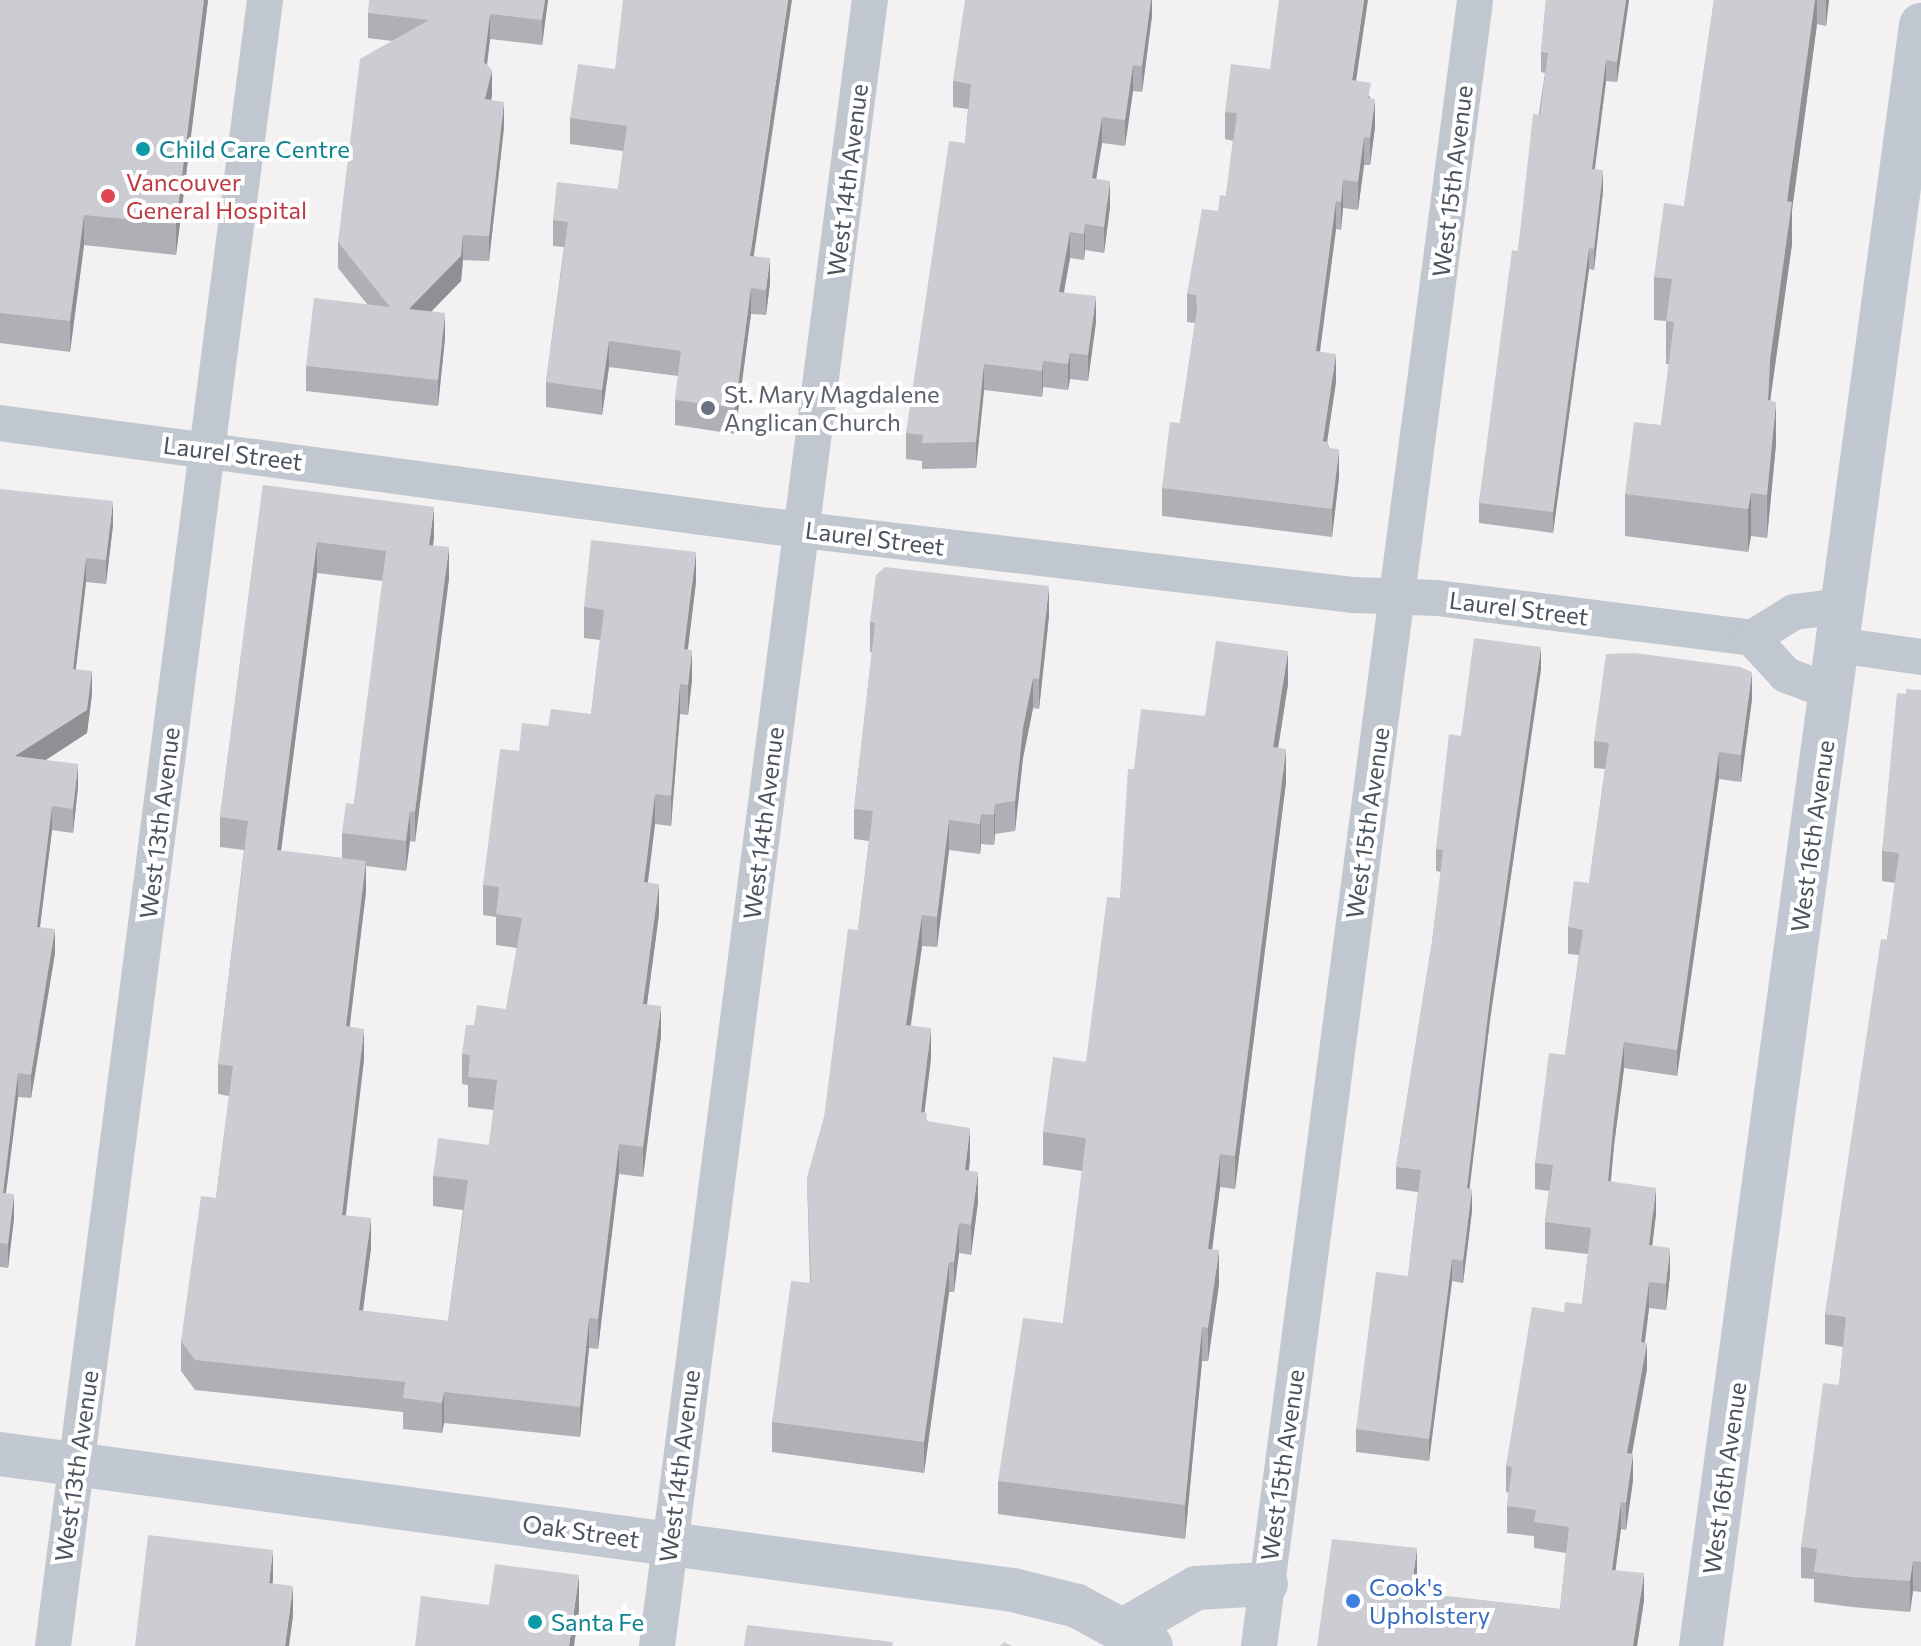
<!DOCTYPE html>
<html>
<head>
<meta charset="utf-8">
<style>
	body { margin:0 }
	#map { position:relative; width:1921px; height:1646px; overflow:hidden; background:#f3f1f1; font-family:Commissioner,sans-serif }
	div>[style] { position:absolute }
	.street>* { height:36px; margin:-18px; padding:0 18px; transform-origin:18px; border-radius:18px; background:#c1c7ce }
	.secondary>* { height:44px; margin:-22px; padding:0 22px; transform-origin:22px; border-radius:22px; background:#c1c8d2 }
	.wall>* { inset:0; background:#afb0b5 }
	.shaded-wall>* { inset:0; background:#8e9094 }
	.building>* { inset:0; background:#cbcdd3 }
	.dots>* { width:22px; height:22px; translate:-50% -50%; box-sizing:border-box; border:4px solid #fff; border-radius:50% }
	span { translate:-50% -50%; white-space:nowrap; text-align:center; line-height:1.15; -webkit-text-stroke:8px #fff; paint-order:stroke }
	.culture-label { font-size:24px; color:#0d838f }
	.left { translate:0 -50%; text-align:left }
	.street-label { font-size:24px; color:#4b535c }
	.health-label { font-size:24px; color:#be3a42 }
	.worship-label { font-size:24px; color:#5b616d }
	.shop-label { font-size:24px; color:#366cbe }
</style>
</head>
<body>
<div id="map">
	<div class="street">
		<div style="left:0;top:423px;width:776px;rotate:7.63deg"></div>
		<div style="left:769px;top:526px;width:589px;rotate:6.73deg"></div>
		<div style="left:1354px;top:595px;width:83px;rotate:2.1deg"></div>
		<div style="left:1437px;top:598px;width:318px;rotate:7.2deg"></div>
		<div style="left:1752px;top:638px;width:50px;rotate:47.4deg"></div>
		<div style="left:1786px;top:675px;width:48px;rotate:20.7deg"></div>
		<div style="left:1752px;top:638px;width:49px;rotate:-31.8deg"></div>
		<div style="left:1794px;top:612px;width:48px;rotate:-7.1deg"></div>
		<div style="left:1837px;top:645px;width:85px;rotate:8.1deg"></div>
		<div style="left:53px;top:1646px;width:1660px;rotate:-82.66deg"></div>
		<div style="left:657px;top:1646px;width:1660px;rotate:-82.63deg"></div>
		<div style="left:1259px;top:1646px;width:1660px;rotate:-82.52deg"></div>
	</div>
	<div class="secondary">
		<div style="left:0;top:1454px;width:1022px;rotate:7.65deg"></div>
		<div style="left:1013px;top:1590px;width:66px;rotate:14deg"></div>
		<div style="left:1077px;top:1606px;width:84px;rotate:28.4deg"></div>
		<div style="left:1125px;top:1629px;width:82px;rotate:-30deg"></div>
		<div style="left:1196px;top:1588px;width:70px;rotate:-3.3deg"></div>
		<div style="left:1701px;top:1646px;width:1636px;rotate:-82.27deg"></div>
	</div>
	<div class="wall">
		<div style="clip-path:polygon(0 0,208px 0,176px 255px,84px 245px,70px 352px,0 343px)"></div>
		<div style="clip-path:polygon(548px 0,542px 45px,490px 39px,487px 65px,492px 96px,491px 100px,504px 127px,489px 261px,463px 260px,461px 281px,432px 311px,445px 338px,438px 406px,306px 391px,306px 366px,367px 304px,338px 268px,338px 242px,392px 41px,368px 38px,368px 13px)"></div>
		<div style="clip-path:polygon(1152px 0,1152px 16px,1142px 92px,1133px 91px,1125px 146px,1102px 143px,1096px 179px,1110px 207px,1104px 253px,1085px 250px,1084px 260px,1070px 258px,1064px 292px,1096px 322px,1088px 381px,1070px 379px,1068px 390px,1043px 387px,1042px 397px,984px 390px,976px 468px,922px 469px,922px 461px,906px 459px,906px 433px,965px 143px,968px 109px,953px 107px,953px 81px)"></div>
		<div style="clip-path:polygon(1546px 0,1629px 0,1617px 82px,1606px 81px,1595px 169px,1603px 191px,1594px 270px,1589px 269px,1553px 533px,1479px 523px,1479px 503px,1545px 73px,1541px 72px,1541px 52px)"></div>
		<div style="clip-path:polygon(1714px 0,1829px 0,1826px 26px,1817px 24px,1792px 210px,1792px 244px,1770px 401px,1776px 444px,1767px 538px,1751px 536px,1748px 552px,1625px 536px,1625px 494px,1661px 425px,1669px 364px,1666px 364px,1666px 321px,1654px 320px,1654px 277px,1684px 206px)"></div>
		<div style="clip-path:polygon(615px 69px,754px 256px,770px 283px,766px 315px,751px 314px,735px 434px,675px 425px,675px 400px,678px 376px,609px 367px,602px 415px,546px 407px,546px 382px,564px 247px,553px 246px,553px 220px,618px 189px,623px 151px,570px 144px,570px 118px)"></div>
		<div style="clip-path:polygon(1356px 81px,1371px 98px,1375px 127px,1370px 165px,1364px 165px,1358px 210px,1343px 208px,1341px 230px,1336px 229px,1320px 352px,1336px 382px,1327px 441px,1339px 477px,1332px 537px,1162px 516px,1162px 488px,1180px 423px,1195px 323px,1187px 322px,1187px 294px,1218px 211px,1226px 196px,1233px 141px,1225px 139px,1225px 112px)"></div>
		<div style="clip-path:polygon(evenodd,263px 485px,434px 537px,433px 545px,449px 578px,415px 842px,410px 841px,406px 871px,366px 866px,366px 892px,349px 1027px,364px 1059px,346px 1215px,371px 1248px,363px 1311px,448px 1321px,463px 1210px,433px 1206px,433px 1176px,489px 1145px,494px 1110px,468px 1107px,468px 1085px,462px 1084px,462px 1054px,474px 1025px,506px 1009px,517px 948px,496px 945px,496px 917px,483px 915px,483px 885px,519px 751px,548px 726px,591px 714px,600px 640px,584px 638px,584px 607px,696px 582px,688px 649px,692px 680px,688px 715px,680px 714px,671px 826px,655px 824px,648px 882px,659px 914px,647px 1004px,661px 1036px,643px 1177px,619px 1174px,598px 1349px,589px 1348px,580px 1437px,444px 1423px,442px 1433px,403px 1429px,403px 1412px,195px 1390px,181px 1371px,181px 1341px,216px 1198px,229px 1096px,218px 1094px,218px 1064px,244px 850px,220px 847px,220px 817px,263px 485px,317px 573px,383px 581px,354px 804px,342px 833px,342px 858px,281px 851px,317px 573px)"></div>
		<div style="clip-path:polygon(0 489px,113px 525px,106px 584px,86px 582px,76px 669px,92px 694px,87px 733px,46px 760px,78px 787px,73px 833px,52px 830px,40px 927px,55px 953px,31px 1098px,18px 1097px,6px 1193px,14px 1218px,8px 1268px,0 1267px)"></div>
		<div style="clip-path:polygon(1049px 616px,1039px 709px,1033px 708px,1023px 758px,1015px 831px,995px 834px,994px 845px,981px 844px,980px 854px,949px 850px,937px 947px,922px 946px,911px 1025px,931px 1058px,924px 1112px,927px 1121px,970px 1159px,969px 1171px,978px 1202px,971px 1255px,959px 1253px,954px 1292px,949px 1292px,924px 1473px,772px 1452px,772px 1422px,810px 1283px,807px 1178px,824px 1118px,858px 930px,869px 841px,854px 839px,854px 809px,872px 652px,870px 652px,870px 622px)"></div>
		<div style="clip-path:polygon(1541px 669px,1490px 1020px,1469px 1188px,1472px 1211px,1463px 1283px,1452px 1281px,1429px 1461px,1356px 1452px,1356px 1429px,1408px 1276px,1418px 1192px,1396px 1189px,1396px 1167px,1432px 942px,1441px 872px,1436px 871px,1436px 849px,1461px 736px)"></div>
		<div style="clip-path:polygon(1288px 684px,1278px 748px,1286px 782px,1235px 1189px,1220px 1187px,1212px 1249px,1219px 1284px,1208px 1361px,1202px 1361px,1185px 1539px,998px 1514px,998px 1481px,1063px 1323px,1082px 1171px,1043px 1165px,1043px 1132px,1086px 1062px,1120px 898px,1134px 769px,1205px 716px)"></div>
		<div style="clip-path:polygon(1921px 690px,1921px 1592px,1913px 1591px,1910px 1612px,1852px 1607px,1814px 1602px,1814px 1579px,1801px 1578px,1801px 1547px,1839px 1385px,1843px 1347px,1825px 1344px,1825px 1314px,1887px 940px,1895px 883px,1882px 881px,1882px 851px)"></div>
		<div style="clip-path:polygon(1752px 699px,1741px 782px,1719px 779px,1677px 1076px,1624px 1068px,1614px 1145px,1611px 1181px,1656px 1214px,1652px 1246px,1670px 1275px,1666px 1310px,1649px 1308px,1645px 1343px,1647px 1369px,1632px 1454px,1633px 1480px,1626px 1530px,1621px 1529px,1615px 1570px,1644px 1600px,1637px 1646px,1317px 1646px,1417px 1575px,1415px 1593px,1560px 1609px,1566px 1553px,1534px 1548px,1534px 1536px,1507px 1533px,1507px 1506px,1509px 1493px,1506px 1492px,1506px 1466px,1564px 1312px,1582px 1304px,1588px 1254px,1545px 1249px,1545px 1222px,1549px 1191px,1535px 1189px,1535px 1163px,1565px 1055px,1579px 955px,1568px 954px,1568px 927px,1589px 883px,1605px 769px,1594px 768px,1594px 741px)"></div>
	</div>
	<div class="shaded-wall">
		<div style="clip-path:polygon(204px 0,208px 0,176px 255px,176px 224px)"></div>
		<div style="clip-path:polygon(545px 0,548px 0,542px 45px,542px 20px)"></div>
		<div style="clip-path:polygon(788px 0,792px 0,750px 281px,750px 256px)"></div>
		<div style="clip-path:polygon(1151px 0,1152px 0,1152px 16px,1142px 92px,1142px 66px)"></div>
		<div style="clip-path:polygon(1364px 0,1368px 0,1352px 108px,1352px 80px)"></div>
		<div style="clip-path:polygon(1626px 0,1629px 0,1617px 82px,1617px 62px)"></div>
		<div style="clip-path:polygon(1815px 0,1817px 0,1817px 24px,1792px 210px,1792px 244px,1770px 402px,1768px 400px,1770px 360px,1787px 201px)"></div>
		<div style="clip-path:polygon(1826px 0,1829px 0,1826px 26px)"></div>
		<div style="clip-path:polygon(490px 14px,490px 39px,484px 87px,484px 62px)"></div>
		<div style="clip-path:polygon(1606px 60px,1606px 81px,1592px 189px,1592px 169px)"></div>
		<div style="clip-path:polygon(1133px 65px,1133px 91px,1125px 146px,1125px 120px)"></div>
		<div style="clip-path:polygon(492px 70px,492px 96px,485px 125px,485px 99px)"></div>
		<div style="clip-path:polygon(1375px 99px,1375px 127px,1370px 165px,1370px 138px)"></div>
		<div style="clip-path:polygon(504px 102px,504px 127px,489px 261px,489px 236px)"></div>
		<div style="clip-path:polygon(1102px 117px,1102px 143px,1092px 204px,1092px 178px)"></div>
		<div style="clip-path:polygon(1364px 137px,1364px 165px,1358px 210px,1358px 182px)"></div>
		<div style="clip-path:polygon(1603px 170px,1603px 191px,1594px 270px,1594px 249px)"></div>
		<div style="clip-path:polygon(1343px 180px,1343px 208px,1341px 230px,1341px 202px)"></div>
		<div style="clip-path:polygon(1110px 181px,1110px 207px,1104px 253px,1104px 227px)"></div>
		<div style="clip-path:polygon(1336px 201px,1336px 229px,1316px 379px,1316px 351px)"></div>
		<div style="clip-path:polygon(84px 215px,84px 245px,70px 352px,70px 321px)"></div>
		<div style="clip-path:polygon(1085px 224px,1085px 250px,1084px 260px,1084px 234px)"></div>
		<div style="clip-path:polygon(1070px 232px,1070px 258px,1059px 318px,1059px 292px)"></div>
		<div style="clip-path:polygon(463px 235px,463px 260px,461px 281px,409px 334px,409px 309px)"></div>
		<div style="clip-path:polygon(1589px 248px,1589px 269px,1553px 533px,1553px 512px)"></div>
		<div style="clip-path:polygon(770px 258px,770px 283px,766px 315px,766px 290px)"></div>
		<div style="clip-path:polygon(751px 288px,751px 314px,735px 434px,735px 408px)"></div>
		<div style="clip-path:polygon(1096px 296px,1096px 322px,1088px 381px,1088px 355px)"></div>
		<div style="clip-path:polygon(445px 313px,445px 338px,438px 406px,438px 380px)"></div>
		<div style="clip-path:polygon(609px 341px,609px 367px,602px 415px,602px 390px)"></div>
		<div style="clip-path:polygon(1070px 353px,1070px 379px,1068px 390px,1068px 364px)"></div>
		<div style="clip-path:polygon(1336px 354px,1336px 382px,1323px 469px,1323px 441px)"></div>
		<div style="clip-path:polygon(1043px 361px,1043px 387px,1042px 397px,1042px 371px)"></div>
		<div style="clip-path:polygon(984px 364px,984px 390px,976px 468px,976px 442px)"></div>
		<div style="clip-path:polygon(1776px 402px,1776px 444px,1767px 538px,1767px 495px)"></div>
		<div style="clip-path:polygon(1339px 449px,1339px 477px,1332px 537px,1332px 509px)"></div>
		<div style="clip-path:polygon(1751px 493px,1751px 536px,1748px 552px,1748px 509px)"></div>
		<div style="clip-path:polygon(113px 501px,113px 525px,106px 584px,106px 560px)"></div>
		<div style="clip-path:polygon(434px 507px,434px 537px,429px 575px,429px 545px)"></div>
		<div style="clip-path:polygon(317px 542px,317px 573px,277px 881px,277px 850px)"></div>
		<div style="clip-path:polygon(449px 547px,449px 578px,415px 842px,415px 812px)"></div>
		<div style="clip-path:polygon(696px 552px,696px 582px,684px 679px,684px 649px)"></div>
		<div style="clip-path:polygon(86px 558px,86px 582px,73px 692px,73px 669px)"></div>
		<div style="clip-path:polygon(1049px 586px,1049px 616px,1039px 709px,1039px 679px)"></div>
		<div style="clip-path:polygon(1541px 647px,1541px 669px,1490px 1020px,1467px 1210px,1467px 1188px,1490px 998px)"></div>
		<div style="clip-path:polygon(692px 650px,692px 680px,688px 715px,688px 685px)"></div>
		<div style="clip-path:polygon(1288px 651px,1288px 684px,1273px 781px,1273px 747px)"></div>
		<div style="clip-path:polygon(92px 671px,92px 694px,87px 733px,15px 780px,15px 756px)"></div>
		<div style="clip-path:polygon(1752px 672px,1752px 699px,1741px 782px,1741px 755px)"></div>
		<div style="clip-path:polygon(1033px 678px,1033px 708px,1023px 758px,1015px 831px,1015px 801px,1023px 728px)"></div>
		<div style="clip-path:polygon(680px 684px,680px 714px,671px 826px,671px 796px)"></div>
		<div style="clip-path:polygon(1286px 749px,1286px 782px,1235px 1189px,1235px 1156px)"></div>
		<div style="clip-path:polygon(1719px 752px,1719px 779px,1677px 1076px,1677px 1050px)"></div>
		<div style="clip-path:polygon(78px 764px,78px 787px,73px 833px,73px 809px)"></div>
		<div style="clip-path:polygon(655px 794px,655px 824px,644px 912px,644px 882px)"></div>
		<div style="clip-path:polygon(995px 804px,995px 834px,994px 845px,994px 815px)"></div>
		<div style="clip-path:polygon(52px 806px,52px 830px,37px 950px,37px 927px)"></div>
		<div style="clip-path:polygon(410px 811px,410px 841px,406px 871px,406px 841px)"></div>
		<div style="clip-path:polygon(981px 814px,981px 844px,980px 854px,980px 824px)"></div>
		<div style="clip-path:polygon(949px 820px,949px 850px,937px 947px,937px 917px)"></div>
		<div style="clip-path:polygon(366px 861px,366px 892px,346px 1057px,346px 1026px)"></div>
		<div style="clip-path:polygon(659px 884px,659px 914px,643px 1034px,643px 1004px)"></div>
		<div style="clip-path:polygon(922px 915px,922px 946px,906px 1055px,906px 1025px)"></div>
		<div style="clip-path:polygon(55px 929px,55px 953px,31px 1098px,31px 1075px)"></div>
		<div style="clip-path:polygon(661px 1006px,661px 1036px,643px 1177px,643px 1147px)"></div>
		<div style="clip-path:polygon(931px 1028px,931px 1058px,921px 1142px,921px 1112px)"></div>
		<div style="clip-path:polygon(364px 1029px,364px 1059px,342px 1245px,342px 1215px)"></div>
		<div style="clip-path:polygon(1624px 1042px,1624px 1068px,1614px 1145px,1608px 1207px,1608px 1181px,1614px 1119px)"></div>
		<div style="clip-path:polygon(18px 1073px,18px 1097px,3px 1216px,3px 1193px)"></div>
		<div style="clip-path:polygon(970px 1128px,970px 1159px,965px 1200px,965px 1170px)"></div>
		<div style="clip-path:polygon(619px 1144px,619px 1174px,598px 1349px,598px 1319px)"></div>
		<div style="clip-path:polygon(1220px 1154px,1220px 1187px,1208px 1282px,1208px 1249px)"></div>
		<div style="clip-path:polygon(978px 1172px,978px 1202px,971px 1255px,971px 1225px)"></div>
		<div style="clip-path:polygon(1656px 1188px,1656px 1214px,1649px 1272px,1649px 1245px)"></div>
		<div style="clip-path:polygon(1472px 1189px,1472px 1211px,1463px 1283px,1463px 1261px)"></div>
		<div style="clip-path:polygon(14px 1194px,14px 1218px,8px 1268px,8px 1244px)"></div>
		<div style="clip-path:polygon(371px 1218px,371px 1248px,359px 1341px,359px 1310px)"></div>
		<div style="clip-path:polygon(959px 1223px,959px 1253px,954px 1292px,954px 1262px)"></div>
		<div style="clip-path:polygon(1670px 1248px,1670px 1275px,1666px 1310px,1666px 1284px)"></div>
		<div style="clip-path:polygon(1219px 1250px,1219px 1284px,1208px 1361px,1208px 1328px)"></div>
		<div style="clip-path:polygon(1452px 1259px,1452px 1281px,1429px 1461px,1429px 1439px)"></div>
		<div style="clip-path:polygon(949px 1262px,949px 1292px,924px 1473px,924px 1442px)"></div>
		<div style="clip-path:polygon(1649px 1282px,1649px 1308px,1641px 1369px,1641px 1342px)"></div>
		<div style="clip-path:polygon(589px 1318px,589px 1348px,580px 1437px,580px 1407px)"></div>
		<div style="clip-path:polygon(1202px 1327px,1202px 1361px,1185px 1539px,1185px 1505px)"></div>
		<div style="clip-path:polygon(1647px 1343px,1647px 1369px,1627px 1480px,1627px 1453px)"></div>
		<div style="clip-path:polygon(444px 1392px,444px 1423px,442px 1433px,442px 1403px)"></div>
		<div style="clip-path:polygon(1633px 1454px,1633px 1480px,1626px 1530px,1626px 1503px)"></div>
		<div style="clip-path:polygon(1621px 1502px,1621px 1529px,1612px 1596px,1612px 1570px)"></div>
		<div style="clip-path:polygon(1417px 1548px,1417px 1575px,1411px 1619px,1411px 1592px)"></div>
		<div style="clip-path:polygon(273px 1550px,273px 1580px,269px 1613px,269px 1583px)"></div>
		<div style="clip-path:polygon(1913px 1561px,1913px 1591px,1910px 1612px,1910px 1581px)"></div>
		<div style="clip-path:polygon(1644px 1573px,1644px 1600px,1637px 1646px,1633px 1646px)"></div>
		<div style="clip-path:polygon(579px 1575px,579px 1611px,574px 1646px,569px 1646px)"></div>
		<div style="clip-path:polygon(293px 1586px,293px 1616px,289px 1646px,285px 1646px)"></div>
	</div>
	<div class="building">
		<div style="clip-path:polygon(0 0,204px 0,176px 224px,84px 215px,70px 321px,0 313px)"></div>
		<div style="clip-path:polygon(369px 0,545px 0,542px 20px,490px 14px,484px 62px,492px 70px,485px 99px,504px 102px,489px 236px,463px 235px,461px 256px,409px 309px,445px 313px,438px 380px,306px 366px,314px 298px,390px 307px,338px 242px,360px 59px,429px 20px,368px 13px)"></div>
		<div style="clip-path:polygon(623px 0,788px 0,750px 256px,770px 258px,766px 290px,751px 288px,735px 408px,675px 400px,681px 351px,609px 341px,602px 390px,546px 382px,568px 222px,553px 220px,557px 182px,618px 189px,627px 126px,570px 118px,578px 64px,615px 69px)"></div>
		<div style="clip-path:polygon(965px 0,1151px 0,1142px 66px,1133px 65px,1125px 120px,1102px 117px,1092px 178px,1110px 181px,1104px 227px,1085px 224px,1084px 234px,1070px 232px,1059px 292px,1096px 296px,1088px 355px,1070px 353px,1068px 364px,1043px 361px,1042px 371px,984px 364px,976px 442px,922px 443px,923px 435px,906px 433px,949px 141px,965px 143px,971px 84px,953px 81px)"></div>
		<div style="clip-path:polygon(1279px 0,1364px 0,1352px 80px,1371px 83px,1368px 98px,1375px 99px,1370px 138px,1364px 137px,1358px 182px,1343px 180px,1341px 202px,1336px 201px,1316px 351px,1336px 354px,1323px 441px,1328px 442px,1328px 448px,1339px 449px,1332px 509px,1162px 488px,1170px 422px,1180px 423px,1197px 309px,1196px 295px,1187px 294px,1202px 209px,1218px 211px,1220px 195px,1226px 196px,1237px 113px,1225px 112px,1231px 64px,1270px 69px)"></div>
		<div style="clip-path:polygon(1546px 0,1626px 0,1617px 62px,1606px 60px,1592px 169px,1603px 170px,1594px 249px,1589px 248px,1553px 512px,1479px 503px,1512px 250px,1518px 251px,1533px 114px,1540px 115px,1548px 53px,1541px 52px)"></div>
		<div style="clip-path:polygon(1714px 0,1815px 0,1787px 201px,1792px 202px,1770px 360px,1768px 400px,1776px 402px,1767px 495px,1751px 493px,1748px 509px,1625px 494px,1634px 422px,1661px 425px,1674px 322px,1666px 321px,1672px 279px,1654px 277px,1664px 203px,1684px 206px)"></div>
		<div style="clip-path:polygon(263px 485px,434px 507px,429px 545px,449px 547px,415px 812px,410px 811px,406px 841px,342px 833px,346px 803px,354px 804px,386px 551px,317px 542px,277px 850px,366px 861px,346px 1026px,364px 1029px,342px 1215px,371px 1218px,359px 1310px,448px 1321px,468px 1180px,433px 1176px,438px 1138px,489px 1145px,497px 1080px,468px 1077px,470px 1055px,462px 1054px,466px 1025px,474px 1025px,477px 1005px,506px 1009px,522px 918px,496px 914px,499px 887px,483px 885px,500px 749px,519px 751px,522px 723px,548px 726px,551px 709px,591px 714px,604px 610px,584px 607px,591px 540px,696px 552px,684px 649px,692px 650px,688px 685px,680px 684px,671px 796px,655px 794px,644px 882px,659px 884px,643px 1004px,661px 1006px,643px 1147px,619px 1144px,598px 1319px,589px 1318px,580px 1407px,444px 1392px,442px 1403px,403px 1398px,405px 1382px,195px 1360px,181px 1341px,201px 1196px,216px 1198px,233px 1066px,218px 1064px,248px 821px,220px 817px)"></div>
		<div style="clip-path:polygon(0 489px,113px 501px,106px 560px,86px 558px,73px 669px,92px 671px,87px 710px,15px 756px,78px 764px,73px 809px,52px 806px,37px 927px,55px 929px,31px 1075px,18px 1073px,3px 1193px,14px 1194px,8px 1244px,0 1243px)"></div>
		<div style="clip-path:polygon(885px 567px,1049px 586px,1039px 679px,1033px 678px,1023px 728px,1015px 801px,995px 804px,994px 815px,981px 814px,980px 824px,949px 820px,937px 917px,922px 915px,906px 1025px,931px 1028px,921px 1112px,927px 1113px,926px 1121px,970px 1128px,965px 1170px,978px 1172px,971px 1225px,959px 1223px,954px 1262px,949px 1262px,924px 1442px,772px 1422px,791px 1281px,811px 1283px,807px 1178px,824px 1118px,848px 929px,858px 930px,873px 811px,854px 809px,875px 623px,870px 622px,876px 575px)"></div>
		<div style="clip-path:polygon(1474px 638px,1541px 647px,1490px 998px,1467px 1188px,1472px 1189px,1463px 1261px,1452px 1259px,1429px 1439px,1356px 1429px,1376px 1272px,1408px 1276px,1421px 1170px,1396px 1167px,1432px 942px,1443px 850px,1436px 849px,1449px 734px,1461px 736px)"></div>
		<div style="clip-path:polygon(1216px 641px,1288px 651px,1273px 747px,1286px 749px,1235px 1156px,1220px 1154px,1208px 1249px,1219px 1250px,1208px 1328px,1202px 1327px,1185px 1505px,998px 1481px,1023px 1318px,1063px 1323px,1086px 1138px,1043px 1132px,1053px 1057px,1086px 1062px,1107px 897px,1120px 898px,1128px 769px,1134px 769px,1141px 709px,1205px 716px)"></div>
		<div style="clip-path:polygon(1635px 653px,1740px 667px,1752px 672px,1741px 755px,1719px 752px,1677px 1050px,1624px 1042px,1614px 1119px,1608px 1181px,1656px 1188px,1649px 1245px,1670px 1248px,1666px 1284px,1649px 1282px,1641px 1342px,1647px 1343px,1627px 1453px,1633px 1454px,1626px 1503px,1621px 1502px,1612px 1570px,1644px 1573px,1633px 1646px,1317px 1646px,1332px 1539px,1417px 1548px,1411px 1592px,1560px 1609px,1569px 1527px,1534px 1522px,1536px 1510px,1507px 1506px,1512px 1467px,1506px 1466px,1532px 1307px,1564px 1312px,1565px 1302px,1582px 1304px,1591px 1228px,1545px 1222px,1553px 1165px,1535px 1163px,1549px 1053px,1565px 1055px,1583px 930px,1568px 927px,1574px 881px,1589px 883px,1609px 743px,1594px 741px,1606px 654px)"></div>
		<div style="clip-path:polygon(1906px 689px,1921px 690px,1921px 1562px,1913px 1561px,1910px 1581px,1852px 1577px,1814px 1572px,1817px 1549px,1801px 1547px,1823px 1383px,1839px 1385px,1846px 1317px,1825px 1314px,1881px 939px,1887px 940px,1899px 853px,1882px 851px,1897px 693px,1906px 694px)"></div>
		<div style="clip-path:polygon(148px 1535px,273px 1550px,269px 1583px,293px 1586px,285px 1646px,135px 1646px)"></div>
		<div style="clip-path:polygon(495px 1564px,579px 1575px,569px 1646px,415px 1646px,421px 1596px,489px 1605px)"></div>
		<div style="clip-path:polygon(747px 1625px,893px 1642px,892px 1646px,744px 1646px)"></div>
		<div style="clip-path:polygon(1004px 1642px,1012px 1646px,1000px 1646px)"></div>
	</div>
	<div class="dots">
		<div style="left:143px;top:149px;background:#0f9aa8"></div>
		<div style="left:108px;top:196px;background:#e0444e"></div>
		<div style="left:708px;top:408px;background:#6b7280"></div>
		<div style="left:1353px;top:1601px;background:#3f7fe0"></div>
		<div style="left:535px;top:1622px;background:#0f9aa8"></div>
	</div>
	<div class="culture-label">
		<span class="left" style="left:159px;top:149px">Child Care Centre</span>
		<span class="left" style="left:551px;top:1622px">Santa Fe</span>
	</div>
	<div class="street-label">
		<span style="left:847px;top:180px;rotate:-83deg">West 14th Avenue</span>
		<span style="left:1452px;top:181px;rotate:-83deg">West 15th Avenue</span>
		<span style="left:233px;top:453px;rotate:7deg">Laurel Street</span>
		<span style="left:875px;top:538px;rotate:7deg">Laurel Street</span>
		<span style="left:1519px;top:608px;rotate:7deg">Laurel Street</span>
		<span style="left:159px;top:823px;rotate:-83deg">West 13th Avenue</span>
		<span style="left:763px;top:823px;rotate:-83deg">West 14th Avenue</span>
		<span style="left:1367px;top:823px;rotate:-82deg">West 15th Avenue</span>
		<span style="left:1812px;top:836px;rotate:-82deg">West 16th Avenue</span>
		<span style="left:1282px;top:1465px;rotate:-82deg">West 15th Avenue</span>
		<span style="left:76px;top:1466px;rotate:-82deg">West 13th Avenue</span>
		<span style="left:679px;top:1466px;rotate:-83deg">West 14th Avenue</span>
		<span style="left:1724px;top:1478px;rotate:-82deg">West 16th Avenue</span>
		<span style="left:581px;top:1531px;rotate:8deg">Oak Street</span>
	</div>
	<div class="health-label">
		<span class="left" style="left:126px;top:196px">Vancouver<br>General Hospital</span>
	</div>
	<div class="worship-label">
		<span class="left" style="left:724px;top:408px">St. Mary Magdalene<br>Anglican Church</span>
	</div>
	<div class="shop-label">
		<span class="left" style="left:1369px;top:1601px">Cook's<br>Upholstery</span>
	</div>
</div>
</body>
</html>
